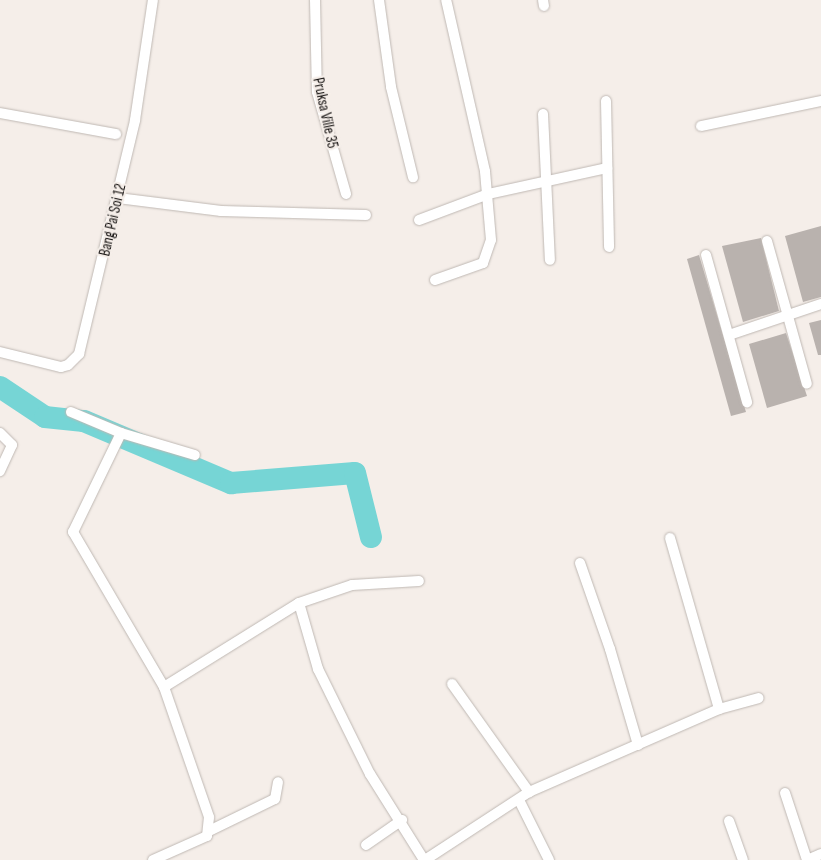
<!DOCTYPE html>
<html>
<head>
<meta charset="utf-8">
<style>
	body { margin:0 }
	#map { position:relative; width:821px; height:860px; overflow:hidden; background:#f5eee9; font-family:"Sofia Sans Condensed",sans-serif }
	div>[style] { position:absolute }
	.river>* { height:22px; margin:-11px; padding:0 11px; transform-origin:11px; border-radius:11px; background:#76d5d5 }
	.building>* { inset:0; background:#b9b2ae }
	.roads { filter:drop-shadow(0 0 1px #bfb8b3) drop-shadow(0 0 1px #bfb8b3) }
	.street>* { height:10px; margin:-5px; padding:0 5px; transform-origin:5px; border-radius:5px; background:#fff }
	span { translate:-50% -50%; white-space:nowrap; text-align:center; line-height:1.15; -webkit-text-stroke:4.5px #f5eee9; paint-order:stroke }
	.street-label { font-size:15px; color:#120f0e }
</style>
</head>
<body>
<div id="map">
	<div class="river">
		<div style="left:0;top:387px;width:54px;rotate:33.7deg"></div>
		<div style="left:45px;top:417px;width:39px;rotate:6deg"></div>
		<div style="left:84px;top:421px;width:160px;rotate:22.9deg"></div>
		<div style="left:231px;top:483px;width:124px;rotate:-4.6deg"></div>
		<div style="left:355px;top:473px;width:66px;rotate:76deg"></div>
	</div>
	<div class="building">
		<div style="clip-path:polygon(821px 226px,821px 297px,803px 302px,785px 236px)"></div>
		<div style="clip-path:polygon(761px 238px,779px 311px,743px 322px,722px 246px)"></div>
		<div style="clip-path:polygon(699px 255px,746px 412px,731px 416px,687px 259px)"></div>
		<div style="clip-path:polygon(821px 320px,821px 355px,818px 355px,809px 323px)"></div>
		<div style="clip-path:polygon(786px 333px,807px 396px,767px 408px,749px 344px)"></div>
	</div>
	<div class="roads">
		<div class="street">
			<div style="left:315px;top:0;width:92px;rotate:88.8deg"></div>
			<div style="left:317px;top:92px;width:106px;rotate:74.1deg"></div>
			<div style="left:379px;top:0;width:88px;rotate:82.1deg"></div>
			<div style="left:391px;top:87px;width:93px;rotate:76.3deg"></div>
			<div style="left:543px;top:0;width:6px;rotate:81deg"></div>
			<div style="left:606px;top:101px;width:146px;rotate:88.8deg"></div>
			<div style="left:0;top:113px;width:118px;rotate:10.3deg"></div>
			<div style="left:543px;top:114px;width:146px;rotate:87.3deg"></div>
			<div style="left:701px;top:126px;width:123px;rotate:-11.8deg"></div>
			<div style="left:118px;top:198px;width:104px;rotate:7.2deg"></div>
			<div style="left:221px;top:211px;width:145px;rotate:1.6deg"></div>
			<div style="left:419px;top:220px;width:74px;rotate:-20.6deg"></div>
			<div style="left:488px;top:194px;width:122px;rotate:-12.3deg"></div>
			<div style="left:767px;top:241px;width:148px;rotate:74.4deg"></div>
			<div style="left:706px;top:255px;width:153px;rotate:74.4deg"></div>
			<div style="left:435px;top:280px;width:51px;rotate:-19.5deg"></div>
			<div style="left:483px;top:263px;width:24px;rotate:-71deg"></div>
			<div style="left:491px;top:240px;width:69px;rotate:-95deg"></div>
			<div style="left:485px;top:171px;width:175px;rotate:-102.8deg"></div>
			<div style="left:729px;top:335px;width:97px;rotate:-18.6deg"></div>
			<div style="left:0;top:352px;width:63px;rotate:13.8deg"></div>
			<div style="left:61px;top:367px;width:7px;rotate:-16deg"></div>
			<div style="left:68px;top:365px;width:16px;rotate:-45deg"></div>
			<div style="left:79px;top:354px;width:241px;rotate:-76.5deg"></div>
			<div style="left:135px;top:120px;width:121px;rotate:-81.5deg"></div>
			<div style="left:71px;top:412px;width:54px;rotate:22.8deg"></div>
			<div style="left:0;top:433px;width:17px;rotate:45deg"></div>
			<div style="left:12px;top:445px;width:29px;rotate:115deg"></div>
			<div style="left:670px;top:538px;width:178px;rotate:74deg"></div>
			<div style="left:580px;top:563px;width:91px;rotate:70.8deg"></div>
			<div style="left:610px;top:649px;width:100px;rotate:73.7deg"></div>
			<div style="left:299px;top:603px;width:56px;rotate:-18.8deg"></div>
			<div style="left:352px;top:585px;width:67px;rotate:-3.4deg"></div>
			<div style="left:452px;top:684px;width:133px;rotate:54.5deg"></div>
			<div style="left:164px;top:687px;width:159px;rotate:-31.9deg"></div>
			<div style="left:299px;top:603px;width:69px;rotate:73.9deg"></div>
			<div style="left:318px;top:669px;width:117px;rotate:63.7deg"></div>
			<div style="left:370px;top:774px;width:102px;rotate:57.9deg"></div>
			<div style="left:785px;top:793px;width:71px;rotate:71.8deg"></div>
			<div style="left:519px;top:800px;width:67px;rotate:63.4deg"></div>
			<div style="left:729px;top:821px;width:41px;rotate:70.3deg"></div>
			<div style="left:209px;top:831px;width:73px;rotate:-25.9deg"></div>
			<div style="left:275px;top:799px;width:17px;rotate:-80deg"></div>
			<div style="left:366px;top:845px;width:44px;rotate:-34.8deg"></div>
			<div style="left:153px;top:860px;width:59px;rotate:-24deg"></div>
			<div style="left:207px;top:836px;width:19px;rotate:-84deg"></div>
			<div style="left:209px;top:817px;width:138px;rotate:-109.1deg"></div>
			<div style="left:164px;top:687px;width:180px;rotate:-120.4deg"></div>
			<div style="left:73px;top:532px;width:110px;rotate:-64.1deg"></div>
			<div style="left:121px;top:433px;width:77px;rotate:16.6deg"></div>
			<div style="left:425px;top:860px;width:124px;rotate:-33.2deg"></div>
			<div style="left:529px;top:792px;width:207px;rotate:-23.6deg"></div>
			<div style="left:719px;top:709px;width:41px;rotate:-15.4deg"></div>
			<div style="left:807px;top:860px;width:15px;rotate:-23deg"></div>
		</div>
	</div>
	<div class="street-label">
		<span style="left:325px;top:113px;rotate:78deg">Pruksa Ville 35</span>
		<span style="left:113px;top:220px;rotate:-77deg">Bang Pai Soi 12</span>
	</div>
</div>
</body>
</html>
